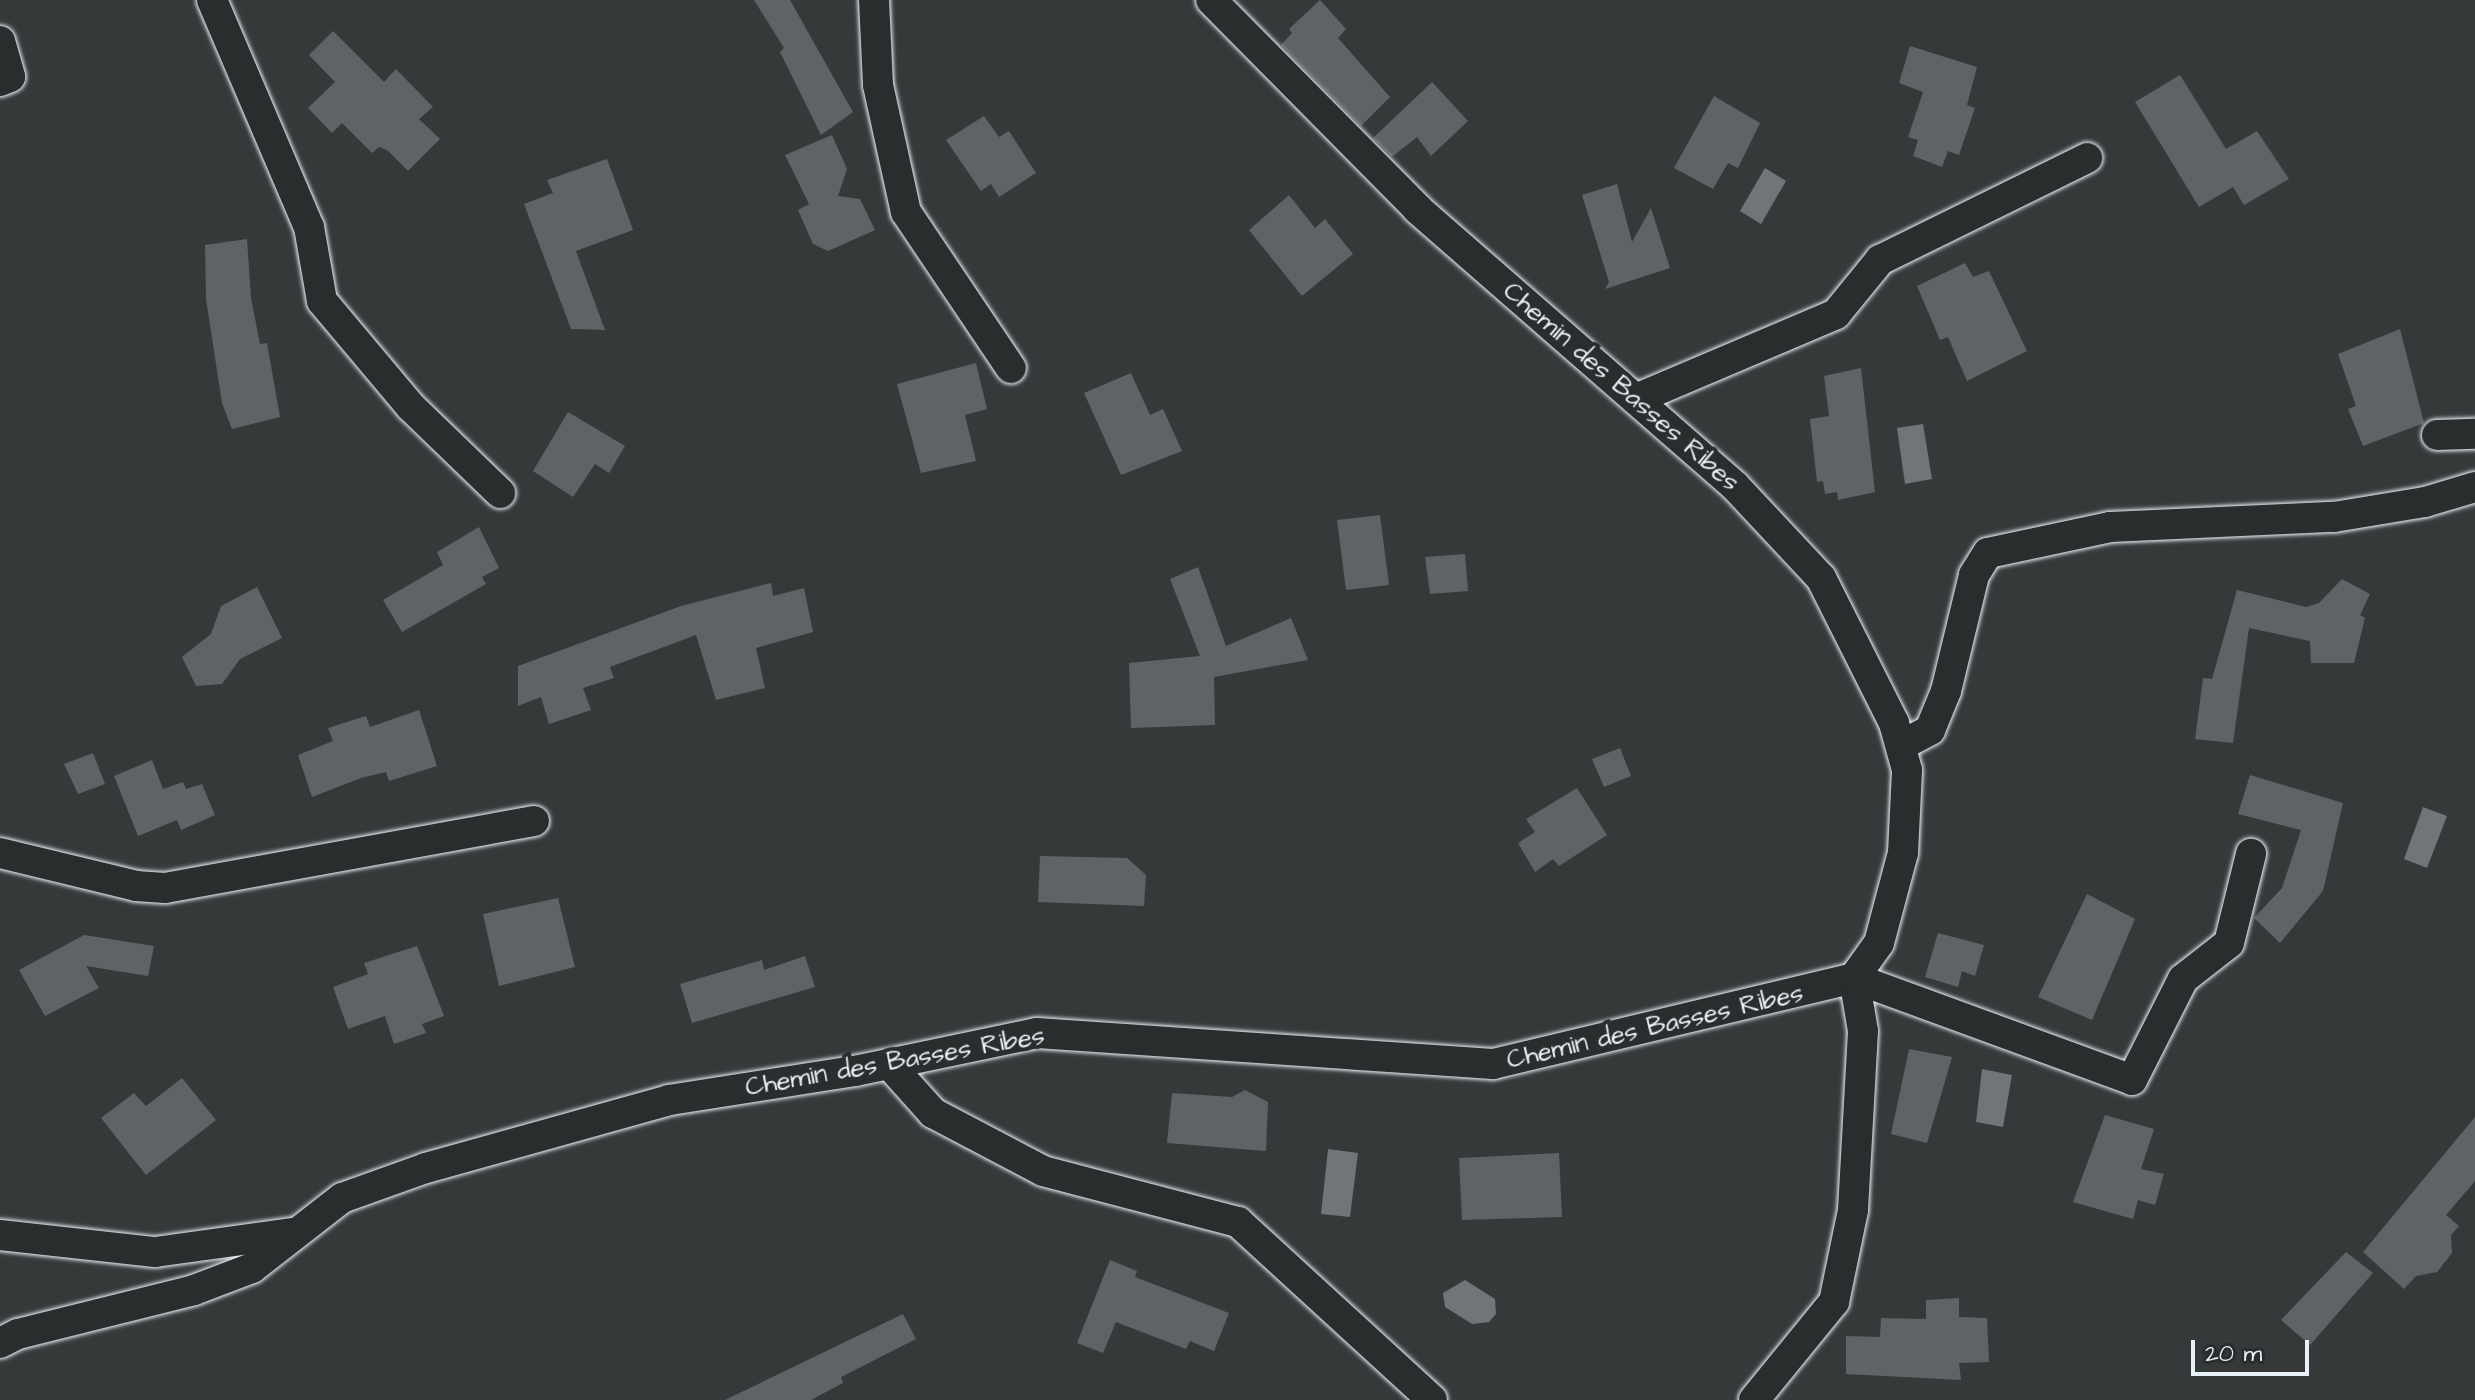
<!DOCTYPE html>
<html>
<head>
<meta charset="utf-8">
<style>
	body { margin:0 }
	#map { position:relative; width:2475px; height:1400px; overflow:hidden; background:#35393a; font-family:"Architects Daughter",sans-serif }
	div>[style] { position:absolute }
	.water>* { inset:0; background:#707579 }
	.building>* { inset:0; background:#5f6365 }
	.roads { filter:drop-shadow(0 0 2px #e8f1f8) drop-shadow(0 0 2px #e8f1f8) }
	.street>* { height:30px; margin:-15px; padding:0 15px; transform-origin:15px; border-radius:15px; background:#2a2d2e }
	span { translate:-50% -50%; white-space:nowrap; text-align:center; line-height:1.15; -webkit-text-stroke:8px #2a2d2e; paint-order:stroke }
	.street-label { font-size:26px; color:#e8f1f8 }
	.scale { position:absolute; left:2191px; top:1340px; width:118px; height:36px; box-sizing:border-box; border:4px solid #e8f1f8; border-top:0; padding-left:10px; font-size:24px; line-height:28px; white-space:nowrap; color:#e8f1f8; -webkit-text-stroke:6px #2a2d2e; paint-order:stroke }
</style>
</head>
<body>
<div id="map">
	<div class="water">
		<div style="clip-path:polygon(1765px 168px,1786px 181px,1761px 224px,1740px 211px)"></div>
		<div style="clip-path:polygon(1923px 424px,1932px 479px,1905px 484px,1897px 428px)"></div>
		<div style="clip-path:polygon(2423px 807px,2447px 816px,2427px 868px,2404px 859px)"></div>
		<div style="clip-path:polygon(1982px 1069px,2012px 1075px,2003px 1127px,1976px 1122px)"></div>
		<div style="clip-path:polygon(1328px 1149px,1358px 1153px,1350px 1217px,1321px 1214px)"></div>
		<div style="clip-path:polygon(1465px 1280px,1495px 1299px,1496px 1314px,1489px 1322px,1472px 1324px,1445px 1307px,1443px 1293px)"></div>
	</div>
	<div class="building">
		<div style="clip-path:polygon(754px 0,790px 0,853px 112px,821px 135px,780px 52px,784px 48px)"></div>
		<div style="clip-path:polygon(1320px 0,1346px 29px,1338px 38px,1390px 97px,1361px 126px,1281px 45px,1292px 33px,1289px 29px)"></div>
		<div style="clip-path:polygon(333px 31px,384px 82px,396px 69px,433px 107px,419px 119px,440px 139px,408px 171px,387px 150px,379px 147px,372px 153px,342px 123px,332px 133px,308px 108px,335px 82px,309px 55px)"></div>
		<div style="clip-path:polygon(1910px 46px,1977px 67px,1967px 105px,1975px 108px,1959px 155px,1948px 151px,1942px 167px,1913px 156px,1918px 140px,1908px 137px,1923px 92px,1899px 83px)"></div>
		<div style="clip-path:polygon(2180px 75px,2226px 149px,2257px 131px,2289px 179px,2244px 205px,2233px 187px,2199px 207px,2135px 102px)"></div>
		<div style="clip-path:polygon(1432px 82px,1468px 121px,1431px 156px,1417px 137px,1392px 157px,1373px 138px)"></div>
		<div style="clip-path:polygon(1714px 96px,1760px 123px,1738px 168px,1728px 163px,1713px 189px,1674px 168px)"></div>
		<div style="clip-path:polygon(984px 116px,999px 137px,1009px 131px,1036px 173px,999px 197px,991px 184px,981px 191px,946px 140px)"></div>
		<div style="clip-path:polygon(832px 135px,847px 169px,838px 196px,860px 199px,875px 230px,828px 251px,813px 244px,798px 210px,809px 204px,785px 155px)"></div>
		<div style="clip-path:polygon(607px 159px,633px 230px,576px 251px,605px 330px,571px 329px,524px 204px,553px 193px,547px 180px)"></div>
		<div style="clip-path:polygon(1617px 184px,1632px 242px,1651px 208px,1670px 268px,1605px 289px,1609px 282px,1582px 195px)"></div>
		<div style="clip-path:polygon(1289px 195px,1315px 228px,1325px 219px,1353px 254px,1302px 296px,1249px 230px)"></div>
		<div style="clip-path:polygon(247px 239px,251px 298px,260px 344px,267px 343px,280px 417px,232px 429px,222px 403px,206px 299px,205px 245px)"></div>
		<div style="clip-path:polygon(1965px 263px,1973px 277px,1989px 271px,2027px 351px,1967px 381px,1948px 337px,1940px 340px,1917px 286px)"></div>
		<div style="clip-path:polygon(2400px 329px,2424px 423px,2363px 446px,2348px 409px,2356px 406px,2338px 354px)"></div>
		<div style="clip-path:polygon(976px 363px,987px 409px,965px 415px,976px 461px,921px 473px,897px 384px)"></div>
		<div style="clip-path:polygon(1861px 368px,1875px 492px,1838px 500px,1837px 492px,1825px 494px,1823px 481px,1817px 482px,1810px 419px,1829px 416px,1824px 376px)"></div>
		<div style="clip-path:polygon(1131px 373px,1150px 415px,1163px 409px,1182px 451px,1121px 475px,1084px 393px)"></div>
		<div style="clip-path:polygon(568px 412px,625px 446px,609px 473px,595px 464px,573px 497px,533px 471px)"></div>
		<div style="clip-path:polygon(1380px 515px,1389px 585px,1346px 590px,1337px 520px)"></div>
		<div style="clip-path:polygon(479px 527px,499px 568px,482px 577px,486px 584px,402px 632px,383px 600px,443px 565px,437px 552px)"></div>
		<div style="clip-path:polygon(1465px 554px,1468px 591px,1430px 594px,1425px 557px)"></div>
		<div style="clip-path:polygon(1198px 567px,1226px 646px,1291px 618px,1308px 660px,1214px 677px,1215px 725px,1131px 728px,1129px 663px,1200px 656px,1170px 579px)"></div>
		<div style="clip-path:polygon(2342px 579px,2370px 594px,2360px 615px,2365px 618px,2354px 663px,2311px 663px,2310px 641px,2249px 628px,2233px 743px,2195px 739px,2203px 678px,2212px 679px,2237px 590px,2306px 607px,2319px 603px)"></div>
		<div style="clip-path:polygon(771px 583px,773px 596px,804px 588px,813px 632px,756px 648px,765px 688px,716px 700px,696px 635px,610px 667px,614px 678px,583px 688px,591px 710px,549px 724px,541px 697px,518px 706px,518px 666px,681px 606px)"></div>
		<div style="clip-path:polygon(257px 587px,282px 638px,240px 659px,222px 684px,196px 686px,182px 657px,211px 634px,221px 606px)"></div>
		<div style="clip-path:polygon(419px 710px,437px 766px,389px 781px,386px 772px,361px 778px,312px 797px,298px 755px,333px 741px,328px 728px,366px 716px,370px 727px)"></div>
		<div style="clip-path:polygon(1620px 748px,1631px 776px,1604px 787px,1592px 759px)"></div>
		<div style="clip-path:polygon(93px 753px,105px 784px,78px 794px,64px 764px)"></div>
		<div style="clip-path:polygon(152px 760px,163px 789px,183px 782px,186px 789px,202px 784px,215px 815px,181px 830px,177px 820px,138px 836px,114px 776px)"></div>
		<div style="clip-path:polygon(2250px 775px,2343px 803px,2323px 891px,2280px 943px,2254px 918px,2282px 888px,2301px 830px,2238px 814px)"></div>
		<div style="clip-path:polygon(1577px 788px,1607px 835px,1559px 866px,1553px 859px,1535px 872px,1518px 843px,1535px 832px,1526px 819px)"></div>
		<div style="clip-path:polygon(1040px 856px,1127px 858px,1146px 875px,1144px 906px,1038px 902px)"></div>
		<div style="clip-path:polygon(2087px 894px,2135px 919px,2092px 1020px,2038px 997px)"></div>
		<div style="clip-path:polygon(558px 898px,575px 967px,499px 986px,483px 914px)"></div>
		<div style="clip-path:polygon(1938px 933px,1984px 945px,1975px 976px,1962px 971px,1958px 987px,1925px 977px)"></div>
		<div style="clip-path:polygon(84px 935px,154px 946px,148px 976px,86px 966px,99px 988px,45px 1016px,19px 970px)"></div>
		<div style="clip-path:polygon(417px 946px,444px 1016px,422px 1024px,426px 1033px,394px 1044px,385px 1016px,348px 1029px,333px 987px,368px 974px,364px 963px)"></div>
		<div style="clip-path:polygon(805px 956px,815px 987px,692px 1023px,680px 984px,762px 960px,764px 970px)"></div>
		<div style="clip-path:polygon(1909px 1049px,1952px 1057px,1927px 1143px,1891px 1134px)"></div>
		<div style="clip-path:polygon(182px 1078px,216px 1120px,146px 1175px,101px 1118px,134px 1093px,146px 1106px)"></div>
		<div style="clip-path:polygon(1245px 1090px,1268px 1102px,1266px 1151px,1167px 1143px,1172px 1093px,1232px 1097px)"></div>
		<div style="clip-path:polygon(2105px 1115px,2154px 1129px,2141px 1169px,2164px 1174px,2155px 1205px,2138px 1200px,2133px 1219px,2073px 1202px)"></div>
		<div style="clip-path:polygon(2475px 1117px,2475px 1181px,2446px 1215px,2459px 1226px,2451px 1235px,2452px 1253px,2437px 1272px,2416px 1276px,2404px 1289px,2363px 1252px)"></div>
		<div style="clip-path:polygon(1559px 1153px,1562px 1217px,1462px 1220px,1459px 1158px)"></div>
		<div style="clip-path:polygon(2346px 1252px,2373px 1273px,2310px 1345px,2281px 1320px)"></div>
		<div style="clip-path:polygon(1110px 1260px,1137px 1271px,1135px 1277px,1229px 1313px,1214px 1351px,1190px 1341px,1186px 1349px,1116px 1322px,1103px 1353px,1077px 1343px)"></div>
		<div style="clip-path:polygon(1959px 1298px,1959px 1317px,1987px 1318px,1989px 1362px,1959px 1363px,1961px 1380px,1846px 1374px,1846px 1336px,1880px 1337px,1881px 1318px,1926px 1319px,1926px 1300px)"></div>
		<div style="clip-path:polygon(903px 1314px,916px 1339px,841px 1377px,843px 1383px,811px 1400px,725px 1400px)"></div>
	</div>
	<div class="roads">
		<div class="street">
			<div style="left:212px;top:0;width:247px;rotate:66.9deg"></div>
			<div style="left:309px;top:227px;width:75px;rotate:80deg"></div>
			<div style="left:322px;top:301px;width:138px;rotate:50deg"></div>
			<div style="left:411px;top:407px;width:124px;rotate:44deg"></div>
			<div style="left:874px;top:0;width:85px;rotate:87.3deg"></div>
			<div style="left:878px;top:85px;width:130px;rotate:77.6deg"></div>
			<div style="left:906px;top:212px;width:188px;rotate:56.1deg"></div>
			<div style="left:0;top:41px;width:37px;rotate:74deg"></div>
			<div style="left:10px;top:77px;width:11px;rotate:158deg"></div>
			<div style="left:1636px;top:399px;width:217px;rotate:-23deg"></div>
			<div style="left:1836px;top:314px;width:70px;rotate:-50.8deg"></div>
			<div style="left:1880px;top:260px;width:231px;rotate:-26.2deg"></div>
			<div style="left:2437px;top:435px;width:38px;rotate:-2deg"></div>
			<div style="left:1902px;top:745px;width:32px;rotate:-28deg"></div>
			<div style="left:1930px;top:730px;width:42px;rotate:-67.7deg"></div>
			<div style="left:1946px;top:691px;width:119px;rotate:-76.4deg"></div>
			<div style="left:1974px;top:575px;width:26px;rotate:-58deg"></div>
			<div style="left:1988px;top:553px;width:125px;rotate:-12deg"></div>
			<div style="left:2110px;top:527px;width:224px;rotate:-2.6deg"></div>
			<div style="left:2334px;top:517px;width:92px;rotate:-9.4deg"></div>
			<div style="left:2425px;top:502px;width:52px;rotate:-16.7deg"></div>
			<div style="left:0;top:853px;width:140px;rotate:13.6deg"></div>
			<div style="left:136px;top:886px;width:29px;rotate:4deg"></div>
			<div style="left:165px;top:888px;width:375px;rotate:-10.3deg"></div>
			<div style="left:889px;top:1064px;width:66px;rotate:48.1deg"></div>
			<div style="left:933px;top:1113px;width:124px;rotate:27.8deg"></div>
			<div style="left:1043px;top:1171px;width:202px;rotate:14.7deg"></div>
			<div style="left:1238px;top:1222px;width:263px;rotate:42.5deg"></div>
			<div style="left:0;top:1235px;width:156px;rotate:6.3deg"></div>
			<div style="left:155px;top:1252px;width:138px;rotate:-7.9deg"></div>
			<div style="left:0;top:1343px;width:20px;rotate:-27deg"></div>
			<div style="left:18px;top:1334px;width:181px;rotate:-14deg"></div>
			<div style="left:194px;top:1290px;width:62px;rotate:-20.8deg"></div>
			<div style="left:252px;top:1268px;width:114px;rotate:-37.9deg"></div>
			<div style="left:342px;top:1198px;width:89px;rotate:-19.7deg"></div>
			<div style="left:426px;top:1168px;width:252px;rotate:-15.6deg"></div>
			<div style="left:669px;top:1100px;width:188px;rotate:-8.9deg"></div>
			<div style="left:855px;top:1071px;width:186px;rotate:-11.8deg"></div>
			<div style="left:1037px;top:1033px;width:457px;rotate:3.9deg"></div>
			<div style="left:1493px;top:1064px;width:371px;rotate:-13.4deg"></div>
			<div style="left:1854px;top:978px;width:43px;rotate:-54.5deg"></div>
			<div style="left:1879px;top:943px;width:93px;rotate:-75.1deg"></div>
			<div style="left:1903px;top:853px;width:83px;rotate:-87.2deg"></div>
			<div style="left:1907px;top:770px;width:49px;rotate:-105.5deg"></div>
			<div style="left:1894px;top:723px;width:162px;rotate:-116.7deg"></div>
			<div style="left:1821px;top:578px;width:126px;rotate:-133.1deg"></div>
			<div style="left:1735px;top:486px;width:421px;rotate:-138.9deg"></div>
			<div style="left:1418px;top:209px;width:294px;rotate:-134.7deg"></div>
			<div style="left:1754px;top:1400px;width:127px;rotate:-50.8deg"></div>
			<div style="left:1834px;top:1302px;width:94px;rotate:-78.3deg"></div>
			<div style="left:1853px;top:1210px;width:179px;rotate:-86.8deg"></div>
			<div style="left:1863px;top:1031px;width:54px;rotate:-99.6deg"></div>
			<div style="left:1854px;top:978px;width:296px;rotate:20.1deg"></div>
			<div style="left:2132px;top:1080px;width:113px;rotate:-63.2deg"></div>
			<div style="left:2183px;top:979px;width:58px;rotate:-38deg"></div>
			<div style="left:2229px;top:943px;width:92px;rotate:-76.1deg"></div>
		</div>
	</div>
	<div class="street-label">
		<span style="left:1621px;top:387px;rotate:41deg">Chemin des Basses Ribes</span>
		<span style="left:1655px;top:1027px;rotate:-13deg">Chemin des Basses Ribes</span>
		<span style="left:895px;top:1062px;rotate:-10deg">Chemin des Basses Ribes</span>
	</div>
	<div class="scale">20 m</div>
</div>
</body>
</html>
